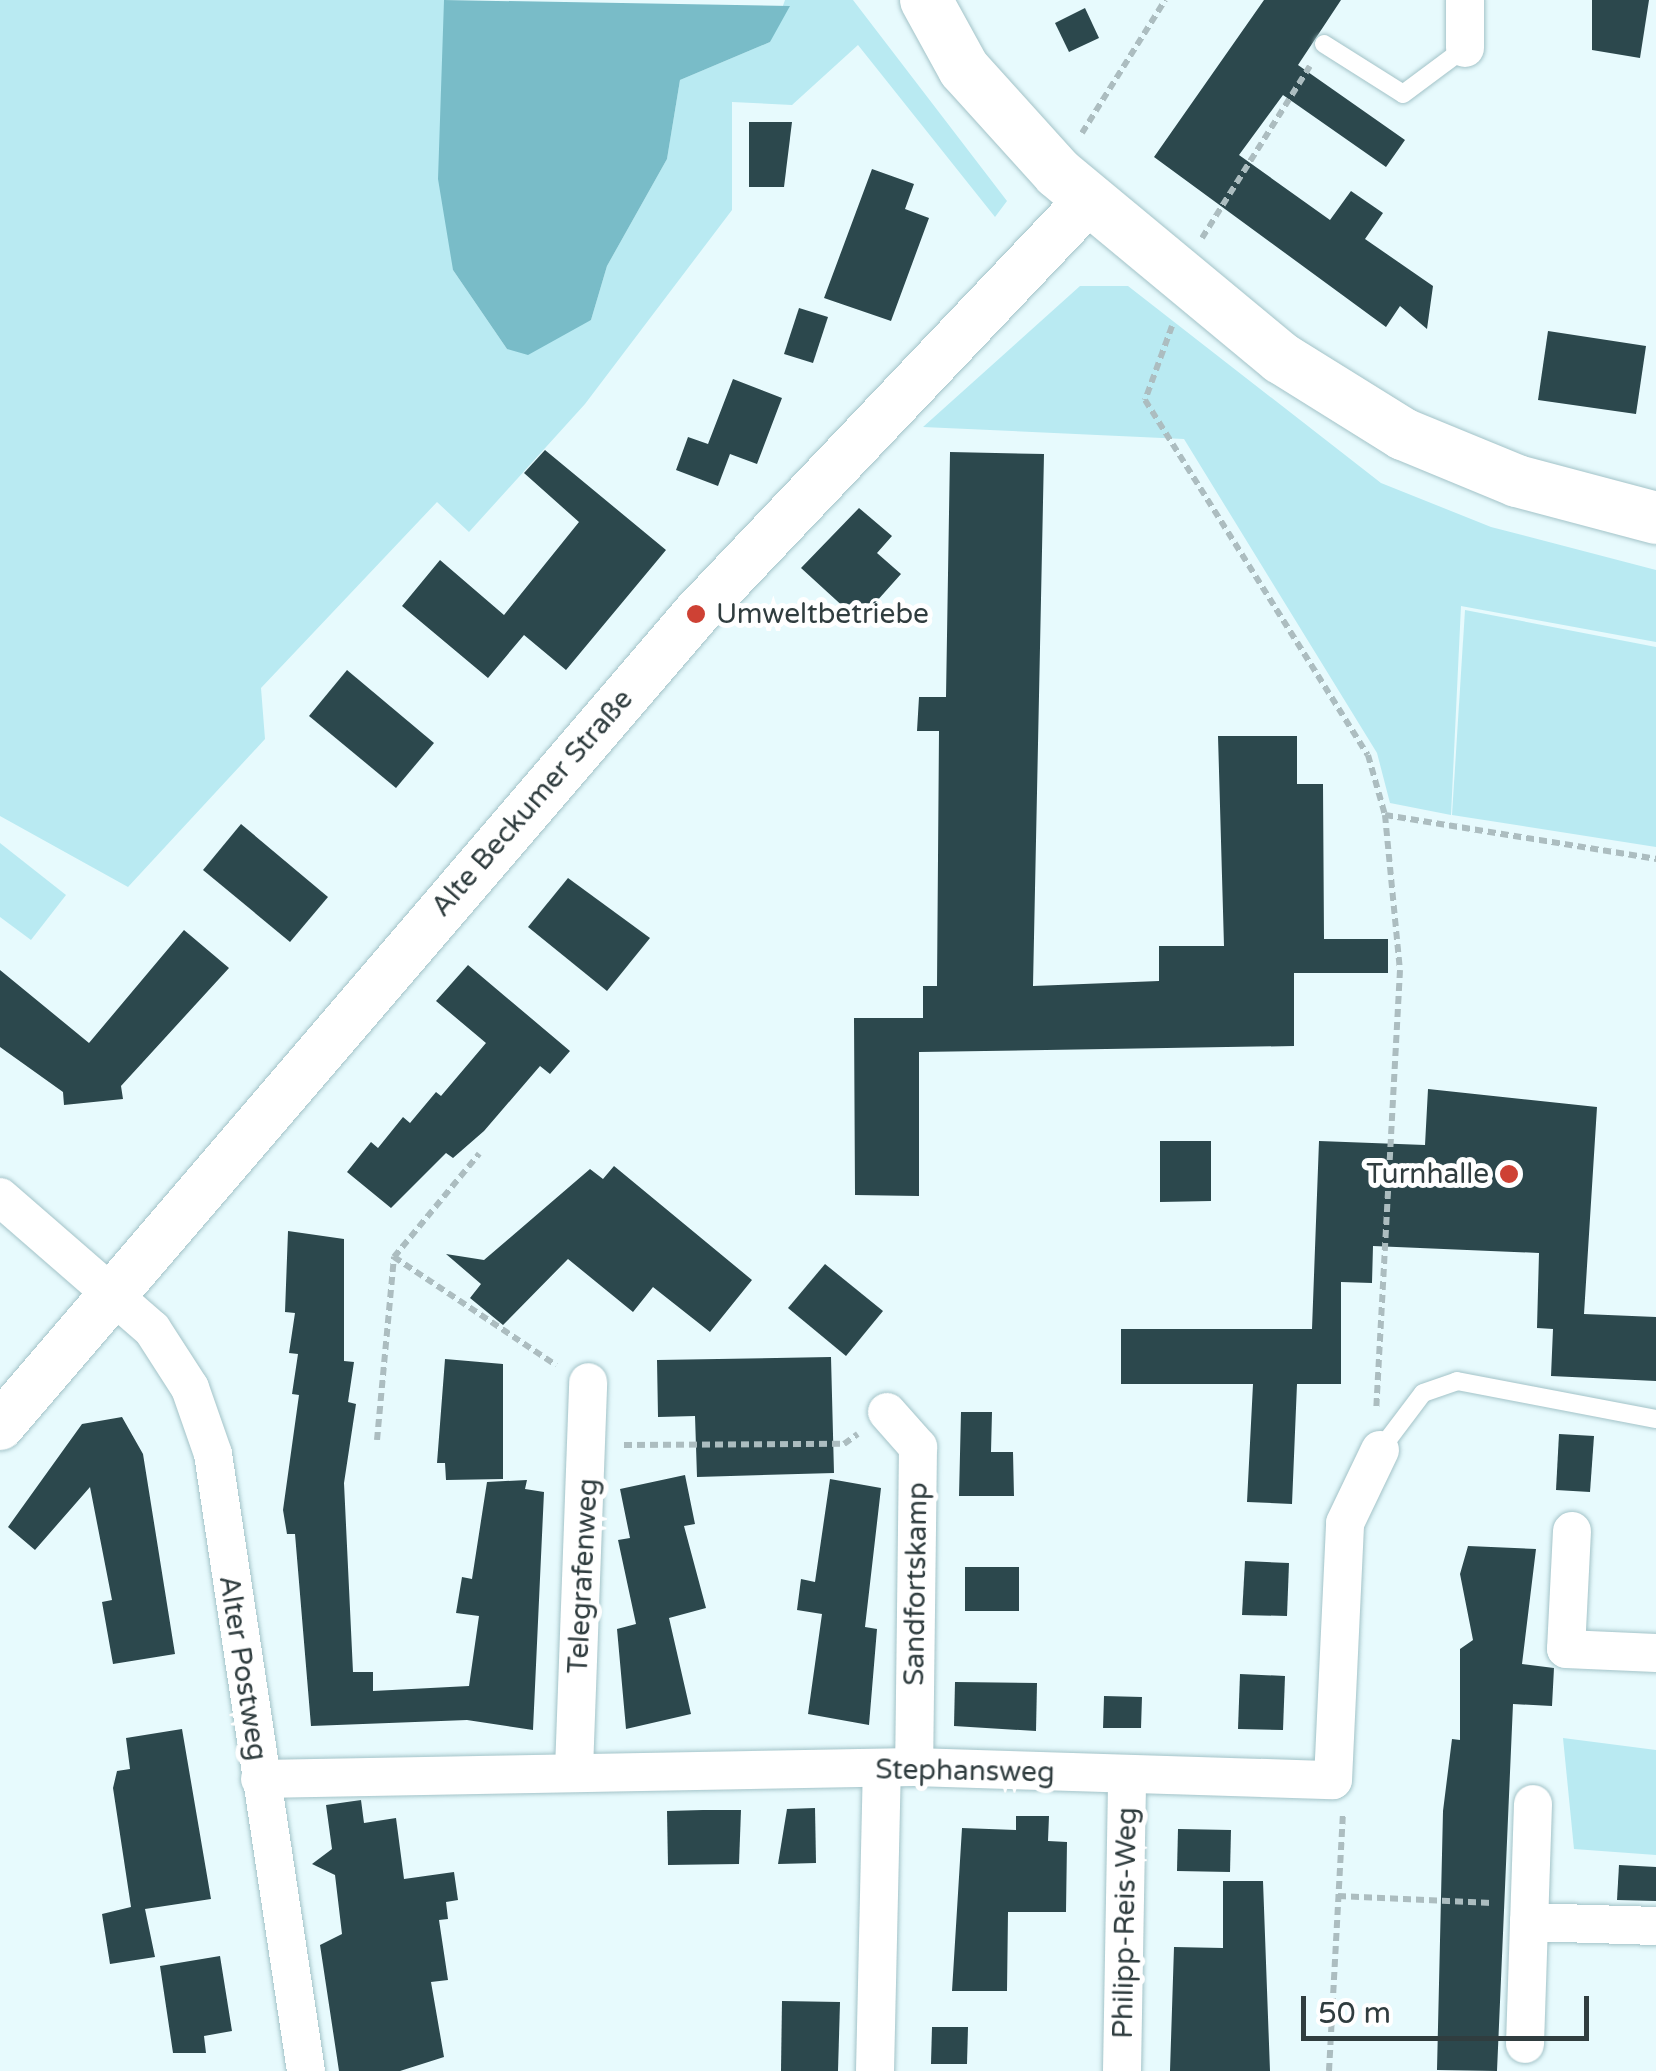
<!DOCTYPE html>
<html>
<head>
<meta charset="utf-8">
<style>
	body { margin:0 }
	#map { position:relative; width:1656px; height:2071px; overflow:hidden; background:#e7fafd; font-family:"Varela Round",sans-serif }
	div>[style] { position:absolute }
	.green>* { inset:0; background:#b9eaf2 }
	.water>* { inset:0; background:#79bcc8 }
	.building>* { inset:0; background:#2c484d }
	.path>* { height:6px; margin-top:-3px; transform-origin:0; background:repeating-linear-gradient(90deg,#acbdc0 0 8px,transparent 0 13px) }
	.roads { filter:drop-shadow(0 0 2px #a3c3c8) drop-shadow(0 0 2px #a3c3c8) }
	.service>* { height:18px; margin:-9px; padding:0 9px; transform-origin:9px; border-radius:9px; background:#fff }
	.minor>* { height:38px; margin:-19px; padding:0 19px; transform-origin:19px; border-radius:19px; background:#fff }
	.tertiary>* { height:48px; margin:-24px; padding:0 24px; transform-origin:24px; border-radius:24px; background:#fff }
	.secondary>* { height:52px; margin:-26px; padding:0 26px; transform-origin:26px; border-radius:26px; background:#fff }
	.dots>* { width:28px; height:28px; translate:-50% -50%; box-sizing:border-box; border:5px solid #fff; border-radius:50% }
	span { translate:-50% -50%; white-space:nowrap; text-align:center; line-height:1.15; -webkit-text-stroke:10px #fff; paint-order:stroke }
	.poi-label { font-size:28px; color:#303d3f }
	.left { translate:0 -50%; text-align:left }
	.right { translate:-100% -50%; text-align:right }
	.street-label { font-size:28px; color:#303d3f }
	.scale { position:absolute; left:1301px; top:1996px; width:288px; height:45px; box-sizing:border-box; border:5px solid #303d3f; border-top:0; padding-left:12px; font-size:30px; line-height:35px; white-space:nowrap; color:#303d3f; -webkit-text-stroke:8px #fff; paint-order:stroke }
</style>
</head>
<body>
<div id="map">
	<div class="green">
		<div style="clip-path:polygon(0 0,444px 0,453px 270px,507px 349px,591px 320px,607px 266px,667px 159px,680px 80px,770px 42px,785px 0,853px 0,1007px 201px,995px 217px,858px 45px,792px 105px,732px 102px,732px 210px,585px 404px,469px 532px,437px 502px,261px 688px,265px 739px,128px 887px,0 816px)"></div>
		<div style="clip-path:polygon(1080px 286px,1128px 286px,1381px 483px,1491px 527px,1656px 570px,1656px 642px,1461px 606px,1451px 815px,1390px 803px,1377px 753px,1184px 439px,923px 427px)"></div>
		<div style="clip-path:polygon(1465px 610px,1656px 647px,1656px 847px,1452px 815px)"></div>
		<div style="clip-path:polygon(0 843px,66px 895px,31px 940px,0 917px)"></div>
		<div style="clip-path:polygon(1563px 1738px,1656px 1750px,1656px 1855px,1574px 1849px)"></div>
	</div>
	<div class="water">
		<div style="clip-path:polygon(444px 0,790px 6px,770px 42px,680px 80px,667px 159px,607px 266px,591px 320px,528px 355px,507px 349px,453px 270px,438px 179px)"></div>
	</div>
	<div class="building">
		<div style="clip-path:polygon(1264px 0,1341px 0,1298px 65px,1405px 140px,1386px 167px,1283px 95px,1239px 155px,1330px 220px,1351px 191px,1383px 213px,1365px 239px,1433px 286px,1427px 329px,1400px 306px,1386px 327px,1154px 157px)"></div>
		<div style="clip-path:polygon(1592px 0,1649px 0,1640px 58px,1592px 50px)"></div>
		<div style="clip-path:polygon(1085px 8px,1099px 38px,1069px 52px,1055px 23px)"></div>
		<div style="clip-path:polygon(749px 122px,792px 122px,784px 187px,749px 187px)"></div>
		<div style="clip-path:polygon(872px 169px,914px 184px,905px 209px,929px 218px,891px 321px,824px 298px)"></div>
		<div style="clip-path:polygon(799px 308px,828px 317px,813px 363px,784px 354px)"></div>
		<div style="clip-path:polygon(1548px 331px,1646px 346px,1636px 414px,1538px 400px)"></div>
		<div style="clip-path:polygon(733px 379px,782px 398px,757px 464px,730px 454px,718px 486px,676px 470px,688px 437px,708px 444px)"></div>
		<div style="clip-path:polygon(545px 450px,666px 550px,566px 670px,524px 635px,488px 678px,402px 606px,440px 560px,504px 615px,579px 522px,524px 473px)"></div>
		<div style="clip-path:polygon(950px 452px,1044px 454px,1033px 986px,1159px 981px,1159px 946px,1224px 946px,1218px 736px,1297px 736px,1297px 784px,1323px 784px,1324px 939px,1388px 939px,1388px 973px,1294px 973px,1294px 1046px,919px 1052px,919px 1196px,855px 1195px,854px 1018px,923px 1018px,923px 986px,937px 986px,939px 731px,917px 731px,919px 697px,946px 697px)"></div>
		<div style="clip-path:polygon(859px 508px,892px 536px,877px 553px,901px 574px,859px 621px,801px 568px)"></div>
		<div style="clip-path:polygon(347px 670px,434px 743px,396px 788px,309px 716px)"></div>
		<div style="clip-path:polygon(241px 824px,328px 897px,290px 942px,203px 870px)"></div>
		<div style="clip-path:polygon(568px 878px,650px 938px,607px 991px,528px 927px)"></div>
		<div style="clip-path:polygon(184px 930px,229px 968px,121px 1086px,123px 1099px,64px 1105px,63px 1092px,0 1047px,0 970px,89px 1043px)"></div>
		<div style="clip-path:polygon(468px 965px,570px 1051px,550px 1074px,540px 1066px,484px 1131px,453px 1158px,446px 1153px,391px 1208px,347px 1172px,371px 1142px,378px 1148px,403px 1117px,410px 1123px,436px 1092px,441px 1096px,486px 1043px,436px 1001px)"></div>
		<div style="clip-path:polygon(1428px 1089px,1597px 1107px,1584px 1314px,1656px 1317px,1656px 1381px,1551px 1376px,1553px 1329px,1537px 1328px,1539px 1253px,1373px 1246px,1372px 1283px,1341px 1282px,1341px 1384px,1297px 1384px,1292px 1504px,1247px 1502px,1253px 1384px,1121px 1384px,1121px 1329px,1312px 1329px,1319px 1141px,1425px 1145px)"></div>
		<div style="clip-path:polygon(1160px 1141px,1211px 1141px,1211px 1201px,1160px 1202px)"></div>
		<div style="clip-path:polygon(614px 1166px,752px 1280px,710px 1332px,653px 1287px,633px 1312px,568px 1259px,503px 1325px,470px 1298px,481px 1284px,446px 1254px,484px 1260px,590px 1169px,603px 1179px)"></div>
		<div style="clip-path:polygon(288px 1231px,344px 1239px,344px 1361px,354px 1362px,348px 1402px,356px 1404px,344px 1483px,353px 1672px,373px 1672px,373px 1691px,469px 1686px,479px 1616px,456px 1613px,462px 1577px,472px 1579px,487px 1482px,527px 1480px,525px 1489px,544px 1492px,533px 1730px,467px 1720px,311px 1726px,295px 1534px,287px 1534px,283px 1510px,299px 1395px,292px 1394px,298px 1354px,289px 1353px,295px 1313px,285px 1312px)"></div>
		<div style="clip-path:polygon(825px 1264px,883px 1311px,846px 1356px,788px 1308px)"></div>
		<div style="clip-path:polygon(831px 1357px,834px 1473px,697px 1477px,695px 1416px,658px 1417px,657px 1360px)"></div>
		<div style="clip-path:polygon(445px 1359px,503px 1364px,503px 1479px,446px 1480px,445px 1463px,437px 1463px)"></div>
		<div style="clip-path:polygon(961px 1412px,992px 1412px,991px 1452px,1013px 1452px,1014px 1496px,959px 1496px)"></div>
		<div style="clip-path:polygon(122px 1417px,143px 1454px,175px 1654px,113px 1664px,102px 1602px,112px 1600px,90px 1487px,35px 1550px,8px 1527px,82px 1424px)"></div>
		<div style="clip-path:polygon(1559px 1434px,1594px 1436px,1590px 1492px,1556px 1490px)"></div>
		<div style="clip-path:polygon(685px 1475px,695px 1524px,684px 1526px,706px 1608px,669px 1618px,691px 1714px,626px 1729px,617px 1629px,636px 1624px,618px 1540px,630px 1538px,620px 1489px)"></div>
		<div style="clip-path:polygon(830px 1479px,881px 1488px,865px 1627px,877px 1629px,869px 1725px,808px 1714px,822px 1614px,797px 1610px,801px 1579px,815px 1582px)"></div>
		<div style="clip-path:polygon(1468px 1546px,1536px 1549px,1522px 1664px,1554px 1668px,1552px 1706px,1513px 1704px,1497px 2071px,1437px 2070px,1443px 1811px,1452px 1739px,1460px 1740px,1460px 1649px,1473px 1640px,1460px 1574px)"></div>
		<div style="clip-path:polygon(1245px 1561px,1289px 1563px,1287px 1616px,1242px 1615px)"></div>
		<div style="clip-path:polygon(965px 1567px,1019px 1567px,1019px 1611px,965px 1611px)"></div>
		<div style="clip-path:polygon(1240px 1674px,1285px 1676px,1283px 1730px,1238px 1729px)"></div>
		<div style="clip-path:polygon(955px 1682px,1037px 1683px,1036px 1731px,954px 1726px)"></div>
		<div style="clip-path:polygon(1104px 1696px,1142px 1697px,1141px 1728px,1103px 1728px)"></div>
		<div style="clip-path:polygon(182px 1729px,211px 1899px,145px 1909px,155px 1957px,110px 1964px,102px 1914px,131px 1907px,113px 1788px,117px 1771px,130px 1769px,126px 1738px)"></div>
		<div style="clip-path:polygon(361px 1800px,364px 1823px,396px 1818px,404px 1879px,454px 1872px,458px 1900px,446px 1902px,448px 1919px,439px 1920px,448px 1980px,431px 1982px,444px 2057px,400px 2071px,339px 2071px,320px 1945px,342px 1934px,335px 1875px,312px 1864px,332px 1849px,326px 1805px)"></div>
		<div style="clip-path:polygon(815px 1808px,816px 1863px,778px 1864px,787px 1809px)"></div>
		<div style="clip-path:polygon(703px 1810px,741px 1810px,739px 1864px,668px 1865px,667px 1811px)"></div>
		<div style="clip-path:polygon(1016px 1816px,1049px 1816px,1048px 1841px,1067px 1842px,1066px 1912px,1008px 1912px,1007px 1991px,952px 1991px,962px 1828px,1016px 1830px)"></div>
		<div style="clip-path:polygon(1178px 1829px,1231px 1830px,1230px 1872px,1177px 1871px)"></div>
		<div style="clip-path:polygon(1619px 1865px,1656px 1867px,1656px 1901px,1617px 1900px)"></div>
		<div style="clip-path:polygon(1223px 1881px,1263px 1881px,1270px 2071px,1170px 2071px,1174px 1947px,1223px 1948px)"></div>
		<div style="clip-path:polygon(220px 1956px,232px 2031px,204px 2036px,206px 2053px,173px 2053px,160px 1966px)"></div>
		<div style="clip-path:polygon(782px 2001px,840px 2002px,838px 2071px,781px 2071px)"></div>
		<div style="clip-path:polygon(932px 2027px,968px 2027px,967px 2064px,931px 2064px)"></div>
	</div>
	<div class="path">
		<div style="left:1082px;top:133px;width:157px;rotate:-58deg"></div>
		<div style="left:1202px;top:238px;width:203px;rotate:-57.9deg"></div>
		<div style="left:1172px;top:326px;width:79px;rotate:110deg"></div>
		<div style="left:1145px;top:400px;width:419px;rotate:57.9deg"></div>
		<div style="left:1368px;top:755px;width:62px;rotate:74.2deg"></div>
		<div style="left:1385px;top:815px;width:156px;rotate:84.5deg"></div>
		<div style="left:1400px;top:970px;width:440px;rotate:93.1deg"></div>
		<div style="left:1385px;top:815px;width:275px;rotate:9.2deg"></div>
		<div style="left:394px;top:1257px;width:134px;rotate:-50.5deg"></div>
		<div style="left:377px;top:1440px;width:184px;rotate:-84.7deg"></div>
		<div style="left:394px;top:1257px;width:195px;rotate:33.7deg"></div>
		<div style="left:624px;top:1445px;width:220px;rotate:-0.3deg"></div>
		<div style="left:844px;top:1444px;width:17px;rotate:-36deg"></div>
		<div style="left:1338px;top:1896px;width:154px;rotate:2.6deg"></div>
		<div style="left:1329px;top:2071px;width:258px;rotate:-86.9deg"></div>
	</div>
	<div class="roads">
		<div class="service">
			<div style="left:1324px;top:44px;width:93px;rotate:32.3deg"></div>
			<div style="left:1403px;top:94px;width:77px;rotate:-36.6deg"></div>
			<div style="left:1380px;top:1450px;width:71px;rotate:-53deg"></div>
			<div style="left:1423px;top:1393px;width:36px;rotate:-19deg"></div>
			<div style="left:1457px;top:1381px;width:203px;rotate:10.8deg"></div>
		</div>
		<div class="minor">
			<div style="left:1465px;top:0;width:48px;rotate:90deg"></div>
			<div style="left:0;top:1197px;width:201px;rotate:41deg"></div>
			<div style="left:152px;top:1329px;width:70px;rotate:57.2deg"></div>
			<div style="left:190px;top:1388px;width:70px;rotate:70.8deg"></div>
			<div style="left:213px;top:1454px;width:624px;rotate:81.43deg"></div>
			<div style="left:887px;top:1412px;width:47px;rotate:48.5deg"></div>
			<div style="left:918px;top:1447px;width:320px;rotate:90.7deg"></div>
			<div style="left:1572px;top:1531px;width:118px;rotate:92.9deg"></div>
			<div style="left:1566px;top:1649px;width:90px;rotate:2.5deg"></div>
			<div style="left:574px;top:1770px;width:388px;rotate:-87.9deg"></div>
			<div style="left:260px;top:1779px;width:654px;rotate:-1.05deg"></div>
			<div style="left:914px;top:1767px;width:419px;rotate:1.8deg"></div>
			<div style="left:1333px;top:1780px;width:257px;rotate:-87.3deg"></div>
			<div style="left:1345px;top:1523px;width:81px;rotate:-64.4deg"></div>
			<div style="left:1533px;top:1804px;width:118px;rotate:91.9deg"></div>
			<div style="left:1529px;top:1922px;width:127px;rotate:1.8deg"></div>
			<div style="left:1525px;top:2044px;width:122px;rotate:-88.1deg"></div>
			<div style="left:875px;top:2071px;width:302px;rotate:-88.7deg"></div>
			<div style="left:1122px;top:2071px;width:296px;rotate:-89deg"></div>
		</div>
		<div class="tertiary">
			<div style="left:0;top:1426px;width:1069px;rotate:-49.4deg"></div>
			<div style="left:696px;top:614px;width:568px;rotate:-46.5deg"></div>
		</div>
		<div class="secondary">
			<div style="left:926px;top:0;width:79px;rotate:61.2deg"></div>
			<div style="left:964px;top:69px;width:140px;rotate:47.9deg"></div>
			<div style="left:1058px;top:173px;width:290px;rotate:39.7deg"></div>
			<div style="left:1281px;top:358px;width:144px;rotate:31.9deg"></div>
			<div style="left:1403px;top:434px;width:123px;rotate:22.4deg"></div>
			<div style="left:1517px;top:481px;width:144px;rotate:14.9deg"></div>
		</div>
	</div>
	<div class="dots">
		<div style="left:696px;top:614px;background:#ce4134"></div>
		<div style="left:1509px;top:1174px;background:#ce4134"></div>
	</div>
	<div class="poi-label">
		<span class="left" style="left:716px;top:614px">Umweltbetriebe</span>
		<span class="right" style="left:1489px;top:1174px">Turnhalle</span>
	</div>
	<div class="street-label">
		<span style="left:532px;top:803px;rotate:-49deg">Alte Beckumer Straße</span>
		<span style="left:583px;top:1576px;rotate:-87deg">Telegrafenweg</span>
		<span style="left:916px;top:1584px;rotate:-89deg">Sandfortskamp</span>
		<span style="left:243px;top:1668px;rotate:81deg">Alter Postweg</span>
		<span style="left:965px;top:1771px;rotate:1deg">Stephansweg</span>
		<span style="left:1125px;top:1923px;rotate:-89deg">Philipp-Reis-Weg</span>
	</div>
	<div class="scale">50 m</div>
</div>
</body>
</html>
